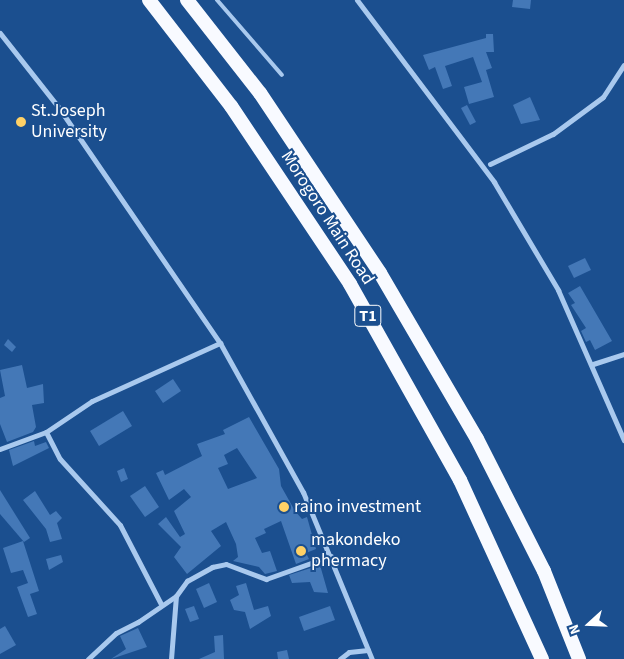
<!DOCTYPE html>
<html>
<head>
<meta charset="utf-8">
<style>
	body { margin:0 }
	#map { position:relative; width:624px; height:659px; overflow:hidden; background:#1b4f8f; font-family:"Source Sans 3",sans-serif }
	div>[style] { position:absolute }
	.building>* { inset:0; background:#4478b7 }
	.service>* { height:4px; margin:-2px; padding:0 2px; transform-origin:2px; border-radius:2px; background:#a9c9ee }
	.minor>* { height:5px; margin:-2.5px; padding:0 2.5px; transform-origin:2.5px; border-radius:2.5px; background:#a9c9ee }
	.trunk>* { height:14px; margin:-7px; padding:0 7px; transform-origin:7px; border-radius:7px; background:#f8faff }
	.dots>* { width:14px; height:14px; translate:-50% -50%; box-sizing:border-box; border:2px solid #1b4f8f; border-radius:50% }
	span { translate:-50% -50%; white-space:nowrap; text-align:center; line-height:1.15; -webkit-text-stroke:4px #1b4f8f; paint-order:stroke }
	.shield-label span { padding:1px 4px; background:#1b4f8f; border:1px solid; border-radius:4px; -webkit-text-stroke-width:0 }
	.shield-label { font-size:16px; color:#fff; font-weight:700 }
	.poi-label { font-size:18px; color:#fff }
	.left { translate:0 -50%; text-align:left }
	.street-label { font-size:18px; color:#fff }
	.north { position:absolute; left:564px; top:599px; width:50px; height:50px; -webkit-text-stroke:4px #1b4f8f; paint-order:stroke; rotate:250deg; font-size:14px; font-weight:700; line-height:20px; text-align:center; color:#fff }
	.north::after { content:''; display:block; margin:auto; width:18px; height:22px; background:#fff; clip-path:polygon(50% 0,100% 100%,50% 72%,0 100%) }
</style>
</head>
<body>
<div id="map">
	<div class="building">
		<div style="clip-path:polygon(513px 0,531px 0,530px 9px,512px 7px)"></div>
		<div style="clip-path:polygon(486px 34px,493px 34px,494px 52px,486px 52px,492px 68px,486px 70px,494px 97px,469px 104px,464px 87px,482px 82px,473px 57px,445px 66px,452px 86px,443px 89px,435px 67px,429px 70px,423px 55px,486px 38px)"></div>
		<div style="clip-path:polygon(530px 97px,540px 120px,521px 124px,513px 105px)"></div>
		<div style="clip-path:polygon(467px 105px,476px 122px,470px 125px,461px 108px)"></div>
		<div style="clip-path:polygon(585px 258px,591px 270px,574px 278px,568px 266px)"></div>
		<div style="clip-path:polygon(580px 286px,612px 341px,595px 350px,590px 340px,586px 342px,581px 331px,586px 328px,571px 305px,575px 303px,568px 293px)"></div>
		<div style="clip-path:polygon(8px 339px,16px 347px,12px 352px,4px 345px)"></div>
		<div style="clip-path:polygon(22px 365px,27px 388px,43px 384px,44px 403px,32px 405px,36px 427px,33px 432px,7px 442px,0 424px,0 398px,5px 396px,0 370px)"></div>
		<div style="clip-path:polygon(173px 379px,181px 391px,163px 403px,155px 391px)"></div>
		<div style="clip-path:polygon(123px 411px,132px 426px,99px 446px,90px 431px)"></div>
		<div style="clip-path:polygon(evenodd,249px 417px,279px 469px,281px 486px,295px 511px,302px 519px,307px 517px,316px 549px,306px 553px,309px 559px,296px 564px,281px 521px,264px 529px,266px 533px,255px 538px,262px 553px,270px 551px,277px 571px,265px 574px,259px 567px,233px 561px,238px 557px,236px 544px,226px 522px,211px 531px,221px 546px,187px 574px,174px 557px,181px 547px,158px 524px,166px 517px,180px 537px,185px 534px,174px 511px,191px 497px,184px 489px,169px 500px,156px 473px,163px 470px,165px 475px,202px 456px,197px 444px,225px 434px,223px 430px,249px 417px,237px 448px,257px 478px,228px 489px,218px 468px,228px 464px,224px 455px,237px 448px)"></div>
		<div style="clip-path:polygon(34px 441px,35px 446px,46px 442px,49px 448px,13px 466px,9px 450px)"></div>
		<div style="clip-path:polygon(124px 468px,128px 479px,121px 482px,117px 471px)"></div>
		<div style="clip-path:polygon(145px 486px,159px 507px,145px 517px,130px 496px)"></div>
		<div style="clip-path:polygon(0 490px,30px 538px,24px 542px,0 514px)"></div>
		<div style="clip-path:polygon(35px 491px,50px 515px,56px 511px,62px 518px,57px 523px,62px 539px,50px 542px,46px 529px,23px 500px)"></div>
		<div style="clip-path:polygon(23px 541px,39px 591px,30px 594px,37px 614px,28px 617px,17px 587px,28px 583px,23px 570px,11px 573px,3px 548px)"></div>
		<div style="clip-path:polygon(61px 555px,63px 562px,49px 570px,46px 559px)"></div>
		<div style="clip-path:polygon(320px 565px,328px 593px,314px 592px,310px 582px,292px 583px,289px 575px)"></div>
		<div style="clip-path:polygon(209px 583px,217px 602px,204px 608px,196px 589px)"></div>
		<div style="clip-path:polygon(246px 583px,254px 610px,268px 606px,271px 616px,250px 629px,245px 612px,234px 610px,230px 600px,239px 595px,236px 586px)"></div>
		<div style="clip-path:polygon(194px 606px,199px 619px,190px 622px,185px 609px)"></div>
		<div style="clip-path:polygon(330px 606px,335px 620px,304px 631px,299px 617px)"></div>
		<div style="clip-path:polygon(5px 626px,16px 645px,0 654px,0 629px)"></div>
		<div style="clip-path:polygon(138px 628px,147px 647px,111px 659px,126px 649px,120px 636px)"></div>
		<div style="clip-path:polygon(223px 635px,224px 659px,199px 659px,215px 652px,214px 636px)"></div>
		<div style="clip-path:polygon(287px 650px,289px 659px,278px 659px,277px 652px)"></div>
	</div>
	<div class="service">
		<div style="left:217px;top:0;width:99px;rotate:49.1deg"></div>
	</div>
	<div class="minor">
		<div style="left:357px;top:0;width:228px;rotate:53deg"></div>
		<div style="left:494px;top:182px;width:126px;rotate:59.3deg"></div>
		<div style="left:558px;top:290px;width:164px;rotate:66.3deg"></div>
		<div style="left:0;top:33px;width:95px;rotate:51.8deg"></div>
		<div style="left:59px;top:108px;width:285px;rotate:55.6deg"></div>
		<div style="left:220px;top:343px;width:171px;rotate:60.9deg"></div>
		<div style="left:303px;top:492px;width:181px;rotate:67.6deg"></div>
		<div style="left:490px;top:164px;width:70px;rotate:-25.5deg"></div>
		<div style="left:553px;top:134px;width:62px;rotate:-36.5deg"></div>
		<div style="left:603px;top:97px;width:38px;rotate:-57deg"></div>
		<div style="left:593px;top:364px;width:33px;rotate:-18deg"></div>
		<div style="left:46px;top:432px;width:30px;rotate:63deg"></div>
		<div style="left:60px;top:459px;width:89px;rotate:47.7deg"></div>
		<div style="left:120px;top:525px;width:89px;rotate:62.6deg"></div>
		<div style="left:0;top:449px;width:49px;rotate:-20.3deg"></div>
		<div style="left:46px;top:432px;width:55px;rotate:-34deg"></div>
		<div style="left:92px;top:401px;width:141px;rotate:-24.4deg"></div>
		<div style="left:88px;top:659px;width:38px;rotate:-43deg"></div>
		<div style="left:116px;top:633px;width:25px;rotate:-27deg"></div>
		<div style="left:138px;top:622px;width:46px;rotate:-34.4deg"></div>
		<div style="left:176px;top:596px;width:19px;rotate:-54deg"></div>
		<div style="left:187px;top:581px;width:29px;rotate:-29deg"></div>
		<div style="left:212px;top:567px;width:14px;rotate:-12deg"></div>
		<div style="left:226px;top:564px;width:43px;rotate:20.6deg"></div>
		<div style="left:266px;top:579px;width:69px;rotate:-19.5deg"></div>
		<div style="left:171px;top:659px;width:63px;rotate:-85.5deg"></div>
		<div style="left:340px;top:659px;width:11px;rotate:-38deg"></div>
		<div style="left:349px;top:652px;width:19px;rotate:-6deg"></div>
	</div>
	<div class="trunk">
		<div style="left:149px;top:0;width:134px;rotate:52.3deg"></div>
		<div style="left:231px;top:106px;width:214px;rotate:56.2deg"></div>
		<div style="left:350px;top:284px;width:225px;rotate:60.7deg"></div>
		<div style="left:460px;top:480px;width:197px;rotate:65.4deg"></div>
		<div style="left:187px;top:0;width:118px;rotate:51.9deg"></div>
		<div style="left:260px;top:93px;width:216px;rotate:56.3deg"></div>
		<div style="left:380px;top:273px;width:192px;rotate:59.7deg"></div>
		<div style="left:477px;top:439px;width:148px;rotate:63.1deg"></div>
		<div style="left:544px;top:571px;width:95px;rotate:68.3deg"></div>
	</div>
	<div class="dots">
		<div style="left:21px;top:122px;background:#ffd166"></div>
		<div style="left:284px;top:507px;background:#ffd166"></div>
		<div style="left:301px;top:551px;background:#ffd166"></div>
	</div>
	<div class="shield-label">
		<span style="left:368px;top:316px">T1</span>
	</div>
	<div class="poi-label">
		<span class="left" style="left:31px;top:122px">St.Joseph<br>University</span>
		<span class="left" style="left:294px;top:507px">raino investment</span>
		<span class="left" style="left:311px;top:551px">makondeko<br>phermacy</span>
	</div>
	<div class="street-label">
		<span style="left:327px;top:218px;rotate:57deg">Morogoro Main Road</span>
	</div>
	<div class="north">N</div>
</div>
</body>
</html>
